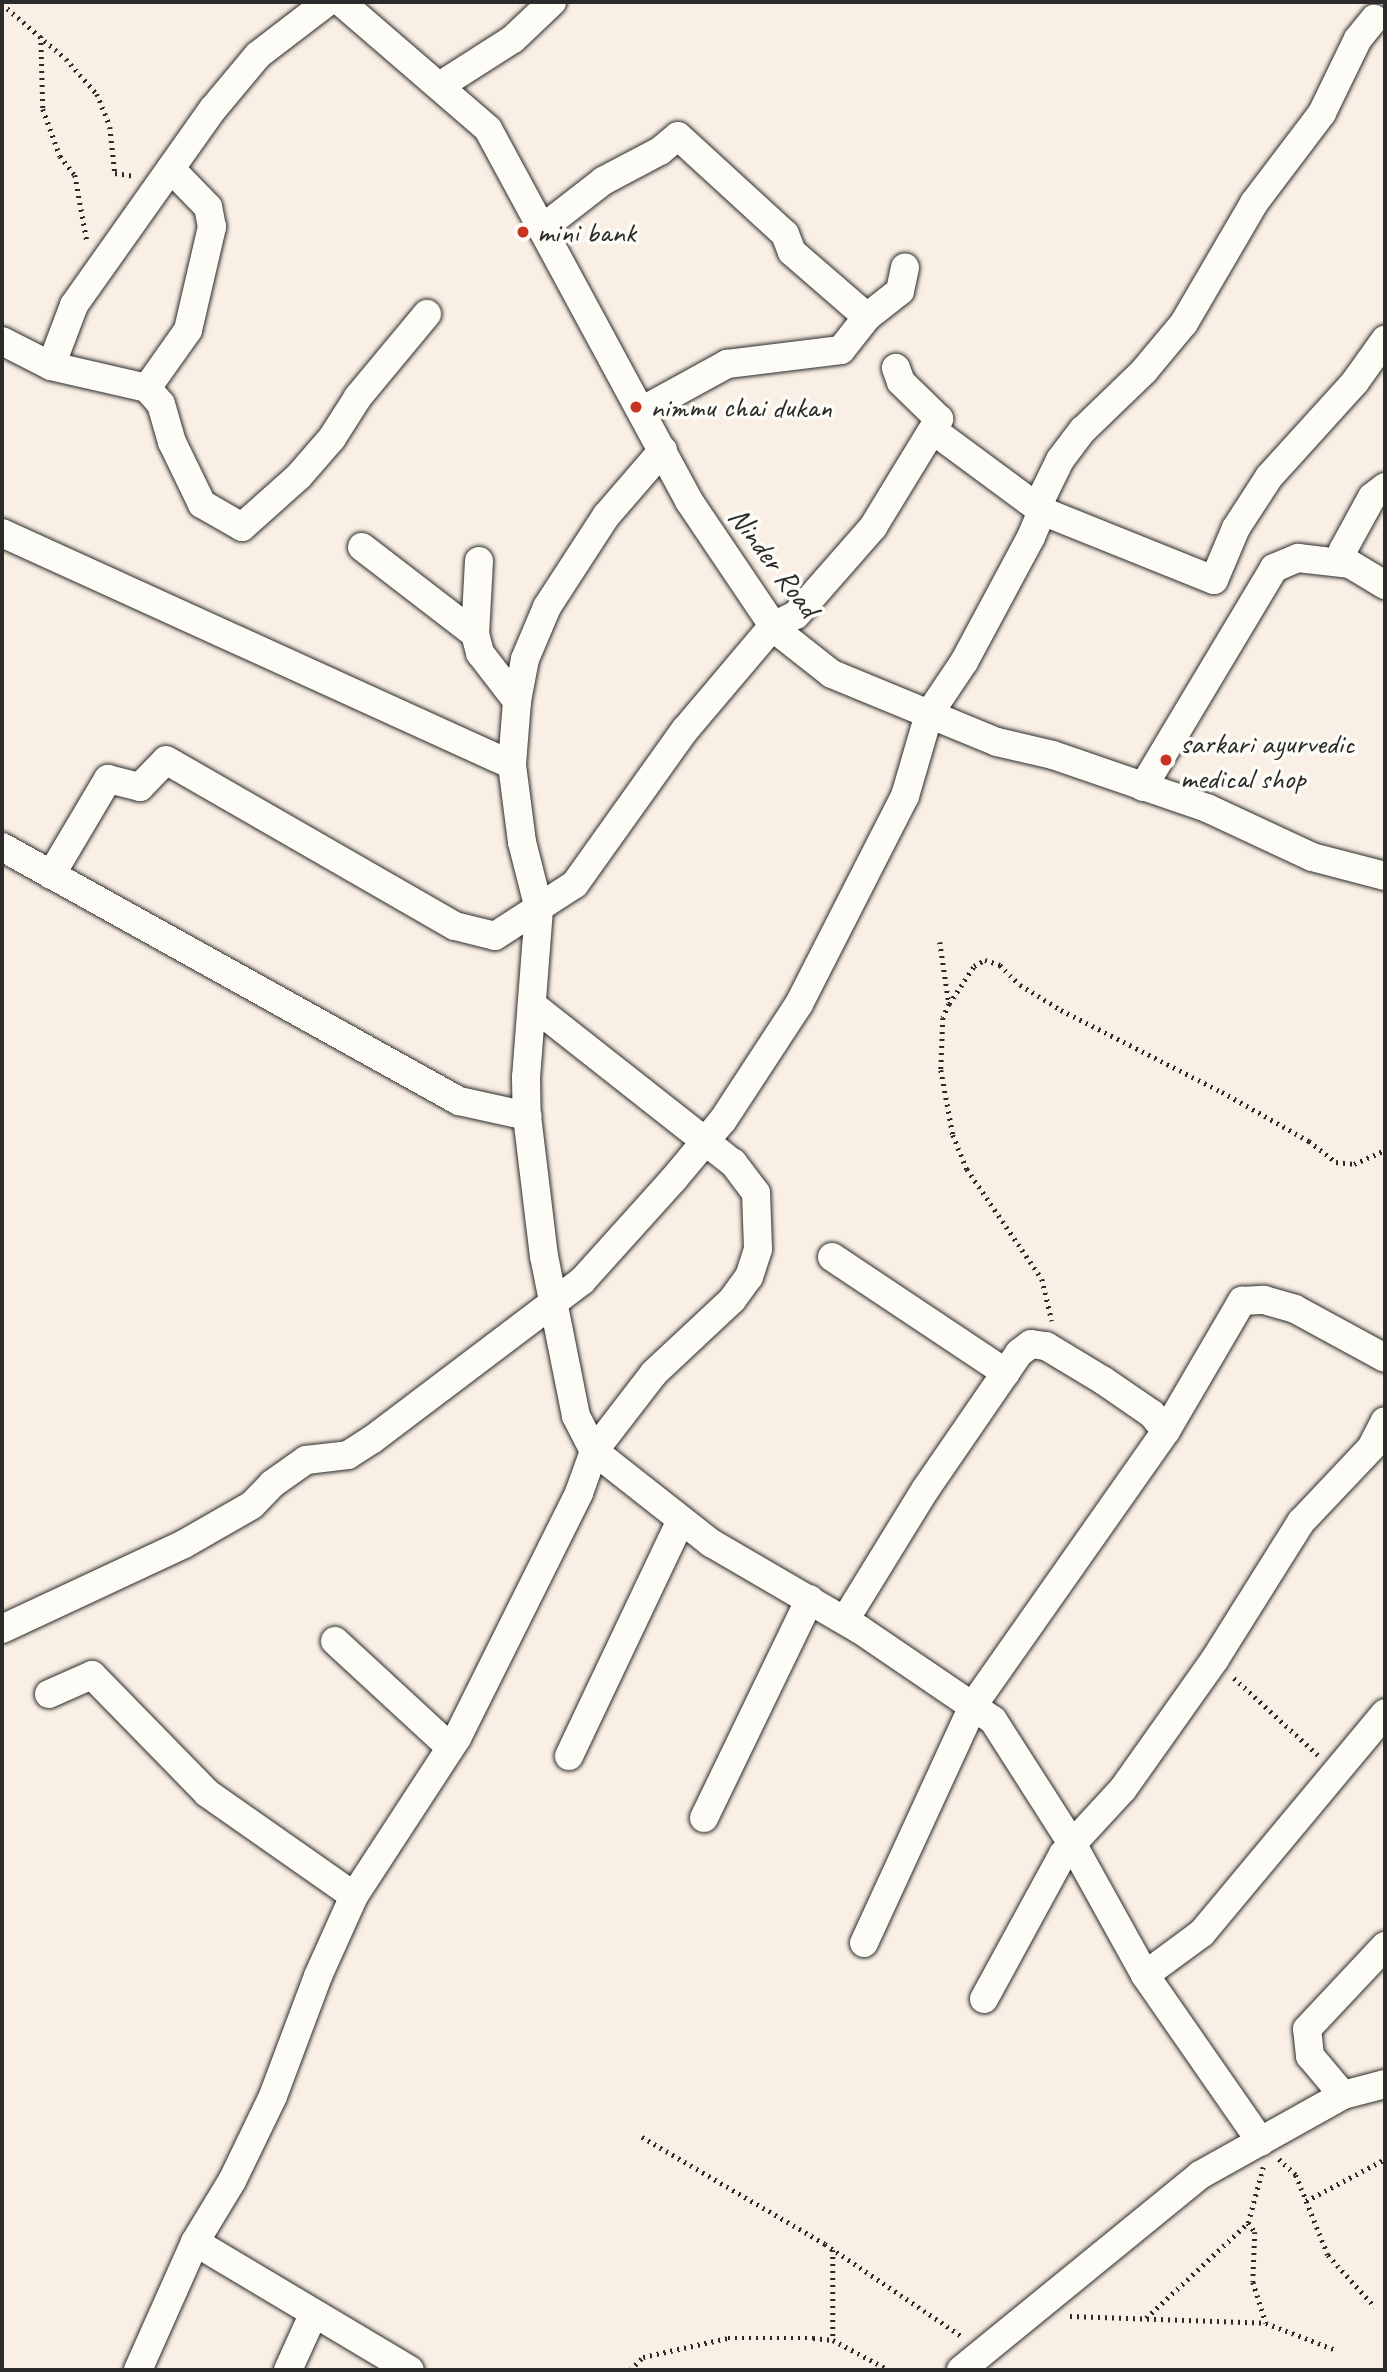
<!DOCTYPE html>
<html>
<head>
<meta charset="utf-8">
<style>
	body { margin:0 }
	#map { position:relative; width:1387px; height:2372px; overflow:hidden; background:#f9efe4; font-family:Caveat,sans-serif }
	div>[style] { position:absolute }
	.path>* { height:4.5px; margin-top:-2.25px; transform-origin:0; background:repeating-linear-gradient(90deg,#2b2b2b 0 2px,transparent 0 7px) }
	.roads { filter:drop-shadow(0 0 2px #2b2b2b) drop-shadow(0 0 2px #2b2b2b) }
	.minor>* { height:28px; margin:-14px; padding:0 14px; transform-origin:14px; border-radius:14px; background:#fdfcf7 }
	.dots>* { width:19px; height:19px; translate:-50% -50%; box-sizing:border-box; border:4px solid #fdfcf7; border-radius:50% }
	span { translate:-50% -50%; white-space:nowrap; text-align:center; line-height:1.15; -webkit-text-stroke:7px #fdfcf7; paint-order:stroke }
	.poi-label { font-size:30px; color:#2b2b2b }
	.left { translate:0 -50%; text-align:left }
	.street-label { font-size:30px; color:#2b2b2b }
	.frame { position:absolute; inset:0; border:4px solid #2b2b2b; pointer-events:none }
</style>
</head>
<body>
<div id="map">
	<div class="path">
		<div style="left:2px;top:4px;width:84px;rotate:40.7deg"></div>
		<div style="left:66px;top:59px;width:47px;rotate:48.5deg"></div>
		<div style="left:97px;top:94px;width:35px;rotate:68deg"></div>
		<div style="left:110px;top:127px;width:46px;rotate:83.8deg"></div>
		<div style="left:115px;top:173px;width:18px;rotate:9deg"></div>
		<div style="left:41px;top:36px;width:73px;rotate:88.4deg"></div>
		<div style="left:43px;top:109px;width:50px;rotate:70.1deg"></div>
		<div style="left:60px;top:156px;width:24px;rotate:52deg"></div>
		<div style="left:75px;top:175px;width:67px;rotate:79.7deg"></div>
		<div style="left:940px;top:942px;width:63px;rotate:81.7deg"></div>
		<div style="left:949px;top:1004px;width:15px;rotate:113deg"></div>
		<div style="left:943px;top:1018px;width:52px;rotate:92.2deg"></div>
		<div style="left:941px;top:1070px;width:66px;rotate:79.5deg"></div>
		<div style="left:953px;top:1135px;width:37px;rotate:68deg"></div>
		<div style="left:967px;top:1169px;width:133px;rotate:55.7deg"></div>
		<div style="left:1042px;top:1279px;width:43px;rotate:76.6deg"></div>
		<div style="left:949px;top:1004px;width:45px;rotate:-56.7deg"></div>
		<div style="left:974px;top:966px;width:13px;rotate:-29deg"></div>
		<div style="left:985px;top:960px;width:16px;rotate:18deg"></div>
		<div style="left:1000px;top:965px;width:28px;rotate:45deg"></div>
		<div style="left:1020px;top:985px;width:48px;rotate:31.4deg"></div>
		<div style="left:1061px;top:1010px;width:181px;rotate:27deg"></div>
		<div style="left:1222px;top:1092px;width:100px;rotate:29.4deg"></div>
		<div style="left:1309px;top:1141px;width:34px;rotate:38deg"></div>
		<div style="left:1336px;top:1162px;width:18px;rotate:6deg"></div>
		<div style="left:1354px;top:1164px;width:34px;rotate:-24deg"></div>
		<div style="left:1234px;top:1678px;width:114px;rotate:42.5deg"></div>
		<div style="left:642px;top:2137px;width:212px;rotate:30.3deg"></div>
		<div style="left:825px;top:2244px;width:166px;rotate:34deg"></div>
		<div style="left:1279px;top:2159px;width:23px;rotate:43deg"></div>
		<div style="left:1296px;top:2175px;width:86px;rotate:68.2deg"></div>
		<div style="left:1328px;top:2255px;width:70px;rotate:47.9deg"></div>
		<div style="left:1306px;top:2201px;width:89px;rotate:-28deg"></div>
		<div style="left:1248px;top:2223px;width:11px;rotate:52deg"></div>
		<div style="left:1255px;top:2232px;width:50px;rotate:92.3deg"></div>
		<div style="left:1253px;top:2282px;width:43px;rotate:72.4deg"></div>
		<div style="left:833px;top:2250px;width:90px;rotate:90deg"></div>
		<div style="left:1070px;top:2316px;width:196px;rotate:2deg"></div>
		<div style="left:1266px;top:2323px;width:75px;rotate:21.1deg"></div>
		<div style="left:1146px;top:2318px;width:139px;rotate:-43deg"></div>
		<div style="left:1248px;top:2223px;width:58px;rotate:-75deg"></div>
		<div style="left:630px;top:2370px;width:18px;rotate:-45deg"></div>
		<div style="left:643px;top:2357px;width:87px;rotate:-12.6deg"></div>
		<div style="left:728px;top:2338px;width:85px"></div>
		<div style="left:813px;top:2338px;width:20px;rotate:6deg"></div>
		<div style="left:833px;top:2340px;width:64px;rotate:28.2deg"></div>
	</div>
	<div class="roads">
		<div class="minor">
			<div style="left:341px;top:2px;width:194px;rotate:40.8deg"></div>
			<div style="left:488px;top:129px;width:423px;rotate:61.6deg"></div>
			<div style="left:689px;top:501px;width:156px;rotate:56deg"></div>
			<div style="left:776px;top:630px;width:71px;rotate:38.2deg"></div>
			<div style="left:832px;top:674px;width:178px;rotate:22.4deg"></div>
			<div style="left:997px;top:742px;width:57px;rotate:13.1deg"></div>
			<div style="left:1053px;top:755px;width:163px;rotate:19deg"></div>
			<div style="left:1207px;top:808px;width:116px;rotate:25deg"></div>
			<div style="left:1312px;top:857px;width:75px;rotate:14.6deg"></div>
			<div style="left:441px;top:85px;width:85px;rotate:-32.6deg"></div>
			<div style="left:513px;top:39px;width:54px;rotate:-43.5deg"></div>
			<div style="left:544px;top:227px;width:75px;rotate:-37.9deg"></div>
			<div style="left:603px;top:181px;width:64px;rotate:-27.8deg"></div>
			<div style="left:660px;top:151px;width:23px;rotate:-40deg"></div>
			<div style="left:678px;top:136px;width:145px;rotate:42.5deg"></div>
			<div style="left:785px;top:234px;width:19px;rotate:69deg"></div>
			<div style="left:792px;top:252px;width:99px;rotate:40.9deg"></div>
			<div style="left:2px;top:341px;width:55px;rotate:27deg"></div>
			<div style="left:51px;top:366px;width:98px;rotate:12.9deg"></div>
			<div style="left:147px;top:388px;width:21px;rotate:49deg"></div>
			<div style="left:161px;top:404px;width:40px;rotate:74deg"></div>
			<div style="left:172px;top:442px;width:69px;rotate:64.2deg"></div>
			<div style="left:202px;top:504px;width:46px;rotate:29.9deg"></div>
			<div style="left:242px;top:527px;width:76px;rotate:-41.8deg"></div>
			<div style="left:299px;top:476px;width:50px;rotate:-49deg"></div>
			<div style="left:332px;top:438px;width:49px;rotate:-57.6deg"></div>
			<div style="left:358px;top:397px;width:108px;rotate:-50.3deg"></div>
			<div style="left:51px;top:366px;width:65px;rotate:-69.3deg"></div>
			<div style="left:74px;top:305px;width:240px;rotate:-54.7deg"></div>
			<div style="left:213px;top:109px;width:70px;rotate:-50.2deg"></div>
			<div style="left:258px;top:55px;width:87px;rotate:-37.5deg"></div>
			<div style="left:147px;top:388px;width:71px;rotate:-54.7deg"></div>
			<div style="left:188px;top:330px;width:106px;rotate:-76.9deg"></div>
			<div style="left:212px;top:227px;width:20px;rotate:-101deg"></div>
			<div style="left:208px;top:207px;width:53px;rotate:-134.2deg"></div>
			<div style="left:643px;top:410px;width:96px;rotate:-28.7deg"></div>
			<div style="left:727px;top:364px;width:115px;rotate:-7deg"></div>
			<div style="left:841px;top:350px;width:42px;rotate:-51.8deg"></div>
			<div style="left:867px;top:317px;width:42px;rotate:-38.2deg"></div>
			<div style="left:900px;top:291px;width:24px;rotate:-78deg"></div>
			<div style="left:934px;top:431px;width:134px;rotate:36.5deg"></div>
			<div style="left:1042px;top:511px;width:185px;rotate:21.9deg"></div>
			<div style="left:1214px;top:580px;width:56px;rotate:-67.1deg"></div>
			<div style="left:1236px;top:528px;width:61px;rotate:-57.1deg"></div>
			<div style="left:1269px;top:477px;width:128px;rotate:-47.8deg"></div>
			<div style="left:1355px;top:382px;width:52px;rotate:-54.5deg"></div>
			<div style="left:663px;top:450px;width:87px;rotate:130.8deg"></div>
			<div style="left:606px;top:516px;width:108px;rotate:123deg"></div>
			<div style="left:547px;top:607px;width:56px;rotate:112.9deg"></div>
			<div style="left:525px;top:659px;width:43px;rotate:100.8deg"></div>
			<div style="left:517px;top:701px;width:64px;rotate:94.5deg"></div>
			<div style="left:512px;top:765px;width:78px;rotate:82.6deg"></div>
			<div style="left:522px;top:842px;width:69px;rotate:75.8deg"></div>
			<div style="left:539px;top:909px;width:169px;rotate:94.4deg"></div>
			<div style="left:526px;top:1077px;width:39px;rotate:89deg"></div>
			<div style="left:527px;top:1116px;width:141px;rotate:83.1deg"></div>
			<div style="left:544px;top:1256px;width:163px;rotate:78.7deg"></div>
			<div style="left:576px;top:1416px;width:39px;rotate:63deg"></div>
			<div style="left:594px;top:1451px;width:149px;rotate:38.2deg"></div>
			<div style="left:711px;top:1543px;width:171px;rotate:30.2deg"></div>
			<div style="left:859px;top:1629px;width:162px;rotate:34.2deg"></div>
			<div style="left:993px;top:1720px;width:148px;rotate:57.4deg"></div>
			<div style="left:1073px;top:1845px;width:149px;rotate:61deg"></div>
			<div style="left:1145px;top:1975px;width:203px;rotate:55.2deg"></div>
			<div style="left:1385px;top:487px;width:16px;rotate:142deg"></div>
			<div style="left:1372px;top:497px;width:60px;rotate:118.7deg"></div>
			<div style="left:1343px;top:550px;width:11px;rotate:80deg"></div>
			<div style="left:1345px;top:561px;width:47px;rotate:31deg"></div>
			<div style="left:2px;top:533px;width:560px;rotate:24.46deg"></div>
			<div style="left:362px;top:547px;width:143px;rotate:37.6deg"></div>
			<div style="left:479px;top:561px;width:73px;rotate:93.1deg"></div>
			<div style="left:475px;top:634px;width:20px;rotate:75deg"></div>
			<div style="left:480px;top:653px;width:61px;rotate:52.4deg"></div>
			<div style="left:1143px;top:787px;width:255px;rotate:-59.1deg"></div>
			<div style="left:1274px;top:568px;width:26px;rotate:-23deg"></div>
			<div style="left:1298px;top:558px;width:51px;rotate:6.7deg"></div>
			<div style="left:2px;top:847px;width:523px;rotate:29.07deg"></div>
			<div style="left:459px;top:1101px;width:70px;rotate:12.4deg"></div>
			<div style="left:51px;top:875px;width:112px;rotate:-59.3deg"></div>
			<div style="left:108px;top:779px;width:33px;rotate:14deg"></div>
			<div style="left:140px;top:787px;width:37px;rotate:-46deg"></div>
			<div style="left:166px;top:760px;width:333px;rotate:29.9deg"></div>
			<div style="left:455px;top:926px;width:41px;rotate:14deg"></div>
			<div style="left:495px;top:936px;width:95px;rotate:-33deg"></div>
			<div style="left:575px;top:884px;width:189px;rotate:-54.5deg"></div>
			<div style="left:685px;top:730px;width:136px;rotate:-49.8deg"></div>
			<div style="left:773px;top:626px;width:25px;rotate:-26deg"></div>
			<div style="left:796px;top:615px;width:117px;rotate:-48.8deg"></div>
			<div style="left:873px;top:527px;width:127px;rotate:-58.6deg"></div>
			<div style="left:939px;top:419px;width:53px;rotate:-135.8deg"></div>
			<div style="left:901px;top:382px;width:15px;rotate:-110deg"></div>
			<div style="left:832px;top:1257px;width:209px;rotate:33.7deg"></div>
			<div style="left:845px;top:1620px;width:153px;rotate:-58.4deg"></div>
			<div style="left:925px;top:1490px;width:166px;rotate:-55.5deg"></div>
			<div style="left:1019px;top:1353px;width:15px;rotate:-37deg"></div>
			<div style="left:1031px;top:1344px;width:15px;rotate:8deg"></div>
			<div style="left:1046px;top:1346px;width:68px;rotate:31.1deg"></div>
			<div style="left:1104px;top:1381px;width:58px;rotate:34.5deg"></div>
			<div style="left:1152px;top:1414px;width:22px;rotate:51deg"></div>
			<div style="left:2px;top:1629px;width:201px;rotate:-25deg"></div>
			<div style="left:184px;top:1544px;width:78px;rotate:-29.8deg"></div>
			<div style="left:252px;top:1505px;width:29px;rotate:-46deg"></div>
			<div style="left:272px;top:1484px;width:42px;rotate:-35.2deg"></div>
			<div style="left:306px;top:1460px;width:42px;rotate:-6.8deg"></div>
			<div style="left:348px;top:1455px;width:30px;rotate:-33deg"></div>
			<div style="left:373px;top:1439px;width:262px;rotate:-37.1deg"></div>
			<div style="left:582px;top:1281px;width:136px;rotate:-48deg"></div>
			<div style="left:673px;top:1180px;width:78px;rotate:-50.2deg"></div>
			<div style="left:723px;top:1120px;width:139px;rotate:-56.8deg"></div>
			<div style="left:799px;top:1004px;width:233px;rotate:-63deg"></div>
			<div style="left:905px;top:796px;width:85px;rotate:-73.7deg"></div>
			<div style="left:929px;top:714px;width:63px;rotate:-56.1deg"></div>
			<div style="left:964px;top:662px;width:142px;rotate:-61.8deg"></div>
			<div style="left:1031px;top:537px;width:28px;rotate:-67deg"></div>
			<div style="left:1042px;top:511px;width:12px;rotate:-95deg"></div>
			<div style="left:1041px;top:499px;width:43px;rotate:-64deg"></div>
			<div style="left:1060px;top:460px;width:38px;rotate:-53deg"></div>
			<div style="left:1083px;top:430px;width:85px;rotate:-44deg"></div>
			<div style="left:1144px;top:371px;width:62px;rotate:-50.2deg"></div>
			<div style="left:1184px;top:323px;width:139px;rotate:-59.7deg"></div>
			<div style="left:1254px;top:203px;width:113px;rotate:-52.9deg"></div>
			<div style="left:1322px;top:113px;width:82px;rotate:-64.1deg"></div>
			<div style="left:1358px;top:39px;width:26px;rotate:-51deg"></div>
			<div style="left:335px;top:1641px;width:156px;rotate:42.7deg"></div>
			<div style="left:49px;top:1694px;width:47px;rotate:-23.8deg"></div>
			<div style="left:92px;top:1675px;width:165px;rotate:45.7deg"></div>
			<div style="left:207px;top:1793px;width:179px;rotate:35deg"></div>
			<div style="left:569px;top:1756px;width:261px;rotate:-64.6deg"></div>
			<div style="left:704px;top:1818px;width:243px;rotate:-64.2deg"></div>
			<div style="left:864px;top:1943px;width:263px;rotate:-65.3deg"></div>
			<div style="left:974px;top:1704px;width:334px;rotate:-54.9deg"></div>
			<div style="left:1166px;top:1431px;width:151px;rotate:-59.7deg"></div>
			<div style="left:1242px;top:1301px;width:22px;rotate:-3deg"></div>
			<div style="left:1264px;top:1300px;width:32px;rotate:16deg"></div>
			<div style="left:1295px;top:1309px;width:102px;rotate:28.6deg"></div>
			<div style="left:1145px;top:1975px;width:71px;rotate:-36.4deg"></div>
			<div style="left:1202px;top:1933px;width:286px;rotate:-50.2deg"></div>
			<div style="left:984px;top:1999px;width:165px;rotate:-61.4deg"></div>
			<div style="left:1063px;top:1854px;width:88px;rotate:-47.3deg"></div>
			<div style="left:1123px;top:1789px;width:159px;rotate:-54.7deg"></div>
			<div style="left:1215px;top:1659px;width:162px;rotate:-57.9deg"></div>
			<div style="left:1301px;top:1522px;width:102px;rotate:-46.6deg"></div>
			<div style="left:1371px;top:1448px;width:30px;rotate:-63deg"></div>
			<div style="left:1343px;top:2095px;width:51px;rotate:-130.2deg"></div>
			<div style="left:1310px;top:2056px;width:27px;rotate:-96deg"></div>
			<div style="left:1307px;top:2029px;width:114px;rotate:-46.8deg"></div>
			<div style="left:195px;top:2242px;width:250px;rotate:30.8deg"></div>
			<div style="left:138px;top:2370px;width:140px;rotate:-66deg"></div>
			<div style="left:195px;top:2242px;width:71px;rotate:-58.8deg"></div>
			<div style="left:232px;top:2181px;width:94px;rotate:-64.2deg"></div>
			<div style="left:273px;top:2096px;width:128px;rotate:-69.4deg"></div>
			<div style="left:318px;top:1976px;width:88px;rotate:-65.8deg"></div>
			<div style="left:354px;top:1896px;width:189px;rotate:-56.9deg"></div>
			<div style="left:457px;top:1738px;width:274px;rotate:-63.5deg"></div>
			<div style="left:579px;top:1493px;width:45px;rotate:-70.3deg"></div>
			<div style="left:594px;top:1451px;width:98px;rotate:-52.4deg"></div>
			<div style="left:654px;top:1373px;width:107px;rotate:-43.1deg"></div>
			<div style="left:732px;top:1300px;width:29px;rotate:-54deg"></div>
			<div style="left:749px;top:1277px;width:29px;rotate:-72deg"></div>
			<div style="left:758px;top:1249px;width:56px;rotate:-92deg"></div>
			<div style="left:756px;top:1193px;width:38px;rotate:-127deg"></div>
			<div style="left:733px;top:1163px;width:256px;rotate:-141.8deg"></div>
			<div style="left:288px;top:2370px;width:60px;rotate:-65.6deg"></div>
			<div style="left:961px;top:2370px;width:308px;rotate:-39.2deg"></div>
			<div style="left:1200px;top:2175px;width:164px;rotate:-29.2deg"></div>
			<div style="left:1343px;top:2095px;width:43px;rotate:-14.7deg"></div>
		</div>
	</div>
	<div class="dots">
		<div style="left:523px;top:232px;background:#c8321e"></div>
		<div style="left:636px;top:407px;background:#c8321e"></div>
		<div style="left:1166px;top:760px;background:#c8321e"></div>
	</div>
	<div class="poi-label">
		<span class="left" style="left:537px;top:232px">mini bank</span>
		<span class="left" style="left:650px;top:407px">nimmu chai dukan</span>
		<span class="left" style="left:1180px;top:760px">sarkari ayurvedic<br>medical shop</span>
	</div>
	<div class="street-label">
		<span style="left:774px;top:562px;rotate:53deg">Ninder Road</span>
	</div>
	<div class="frame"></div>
</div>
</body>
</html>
